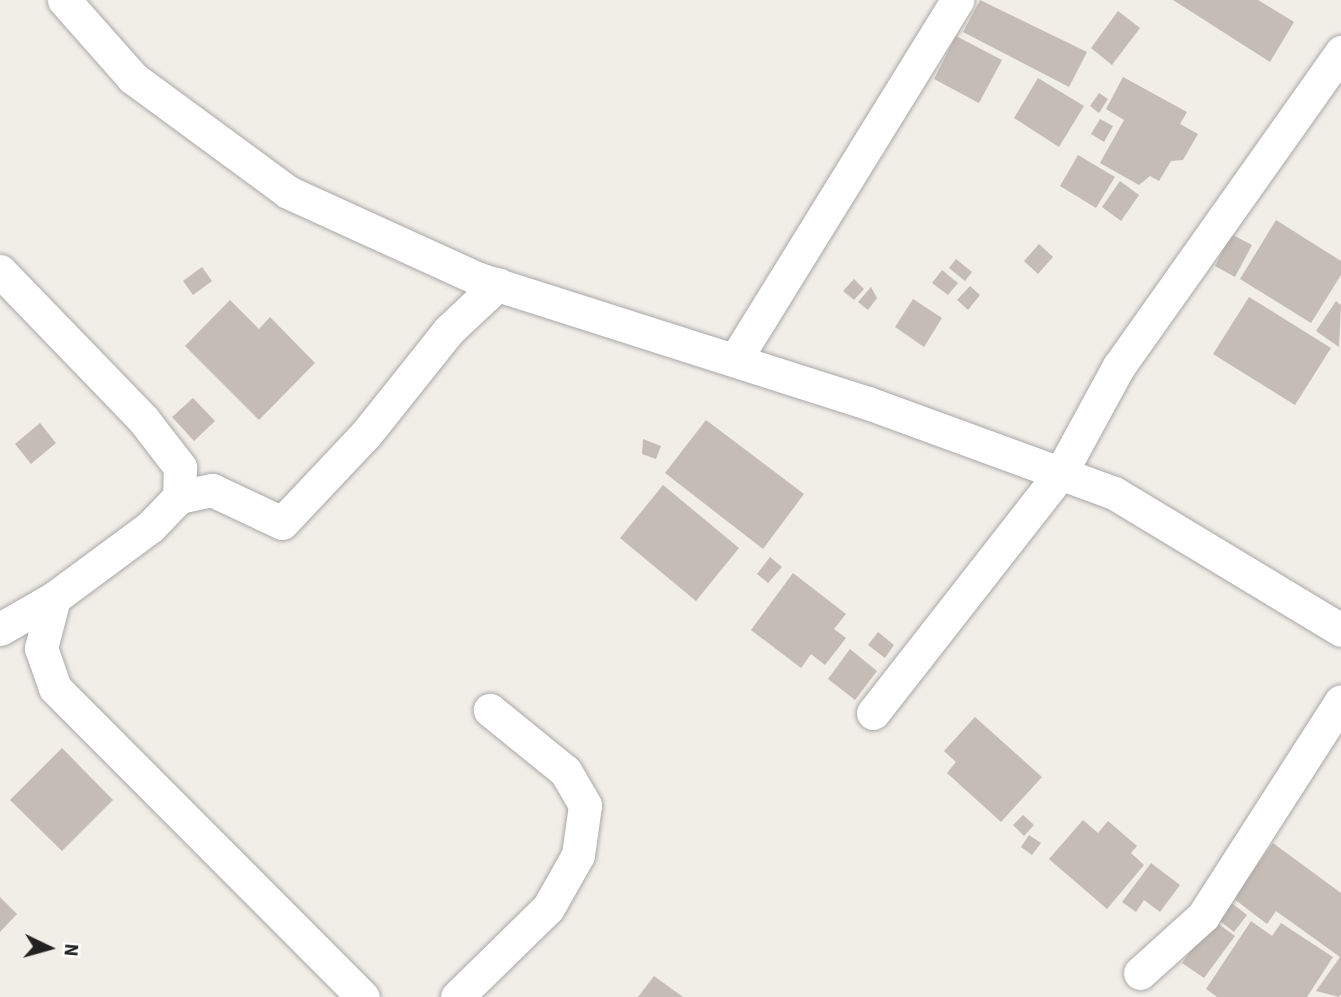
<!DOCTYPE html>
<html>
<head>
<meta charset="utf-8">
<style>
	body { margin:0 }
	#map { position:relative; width:1341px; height:997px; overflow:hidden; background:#f1ede7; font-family:"Source Sans 3",sans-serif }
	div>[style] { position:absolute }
	.building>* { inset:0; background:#c6bcb6 }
	.roads { filter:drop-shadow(0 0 2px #a8a8a8) drop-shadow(0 0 2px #a8a8a8) }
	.minor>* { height:33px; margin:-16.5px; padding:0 16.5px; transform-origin:16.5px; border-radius:16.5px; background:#fff }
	span { translate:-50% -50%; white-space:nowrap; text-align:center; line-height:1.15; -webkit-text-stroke:7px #fff; paint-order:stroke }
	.north { position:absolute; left:14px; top:913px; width:70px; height:70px; -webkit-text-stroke:5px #fff; paint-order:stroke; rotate:95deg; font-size:19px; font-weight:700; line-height:28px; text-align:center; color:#212121 }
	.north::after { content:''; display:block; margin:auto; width:24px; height:32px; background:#212121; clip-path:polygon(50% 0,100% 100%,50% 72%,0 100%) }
</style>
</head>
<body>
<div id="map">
	<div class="building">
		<div style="clip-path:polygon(980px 0,1087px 52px,1069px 87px,963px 32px)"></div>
		<div style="clip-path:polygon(1173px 0,1258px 0,1294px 22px,1270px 62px)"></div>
		<div style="clip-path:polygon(1118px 11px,1140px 28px,1112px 65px,1091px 48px)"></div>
		<div style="clip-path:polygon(956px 36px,1002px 60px,979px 103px,934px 79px)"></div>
		<div style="clip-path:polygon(1123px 77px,1187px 112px,1180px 124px,1198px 134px,1183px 160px,1171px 161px,1159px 181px,1150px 176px,1139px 185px,1100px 163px,1124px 120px,1106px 109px)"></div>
		<div style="clip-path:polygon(1038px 78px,1084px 106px,1059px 147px,1014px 118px)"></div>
		<div style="clip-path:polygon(1099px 93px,1108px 99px,1099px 113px,1090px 106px)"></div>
		<div style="clip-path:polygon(1100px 119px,1113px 126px,1104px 142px,1091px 134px)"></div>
		<div style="clip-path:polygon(1078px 155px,1115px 177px,1096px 208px,1060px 186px)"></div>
		<div style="clip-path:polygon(1120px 181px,1139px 195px,1121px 221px,1102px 207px)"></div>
		<div style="clip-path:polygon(1276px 220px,1341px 261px,1341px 275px,1311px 323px,1240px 279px)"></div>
		<div style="clip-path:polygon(1231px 234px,1252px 245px,1235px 277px,1215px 266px)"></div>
		<div style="clip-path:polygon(1039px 244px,1053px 257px,1038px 274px,1024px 261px)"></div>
		<div style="clip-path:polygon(956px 259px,972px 272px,965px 281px,949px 268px)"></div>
		<div style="clip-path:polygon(202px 267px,212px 281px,193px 295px,183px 281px)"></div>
		<div style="clip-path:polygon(942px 270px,958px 283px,948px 295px,932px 283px)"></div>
		<div style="clip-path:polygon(854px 279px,864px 289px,854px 300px,843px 291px)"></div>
		<div style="clip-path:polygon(970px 286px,980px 295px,968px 310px,957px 300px)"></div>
		<div style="clip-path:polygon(871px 287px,877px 298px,868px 310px,858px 302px)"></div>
		<div style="clip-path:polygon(1249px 297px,1331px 348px,1295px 405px,1213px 354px)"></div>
		<div style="clip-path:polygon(913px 299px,942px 318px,924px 347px,895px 327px)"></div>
		<div style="clip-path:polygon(230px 300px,259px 329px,270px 317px,315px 363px,259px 420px,185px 346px)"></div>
		<div style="clip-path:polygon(1336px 301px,1341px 305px,1339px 347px,1316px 331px)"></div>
		<div style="clip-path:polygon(193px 398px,215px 421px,194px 441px,172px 417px)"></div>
		<div style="clip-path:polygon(706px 420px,804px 494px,763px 549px,665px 473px)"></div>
		<div style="clip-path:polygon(40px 423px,56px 443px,31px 464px,15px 444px)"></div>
		<div style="clip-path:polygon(643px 439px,661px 446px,656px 459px,642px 454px)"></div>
		<div style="clip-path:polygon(663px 485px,739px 548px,696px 601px,620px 538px)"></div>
		<div style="clip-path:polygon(770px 557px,782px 567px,768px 583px,757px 574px)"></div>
		<div style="clip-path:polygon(793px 573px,846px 614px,834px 629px,846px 638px,825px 665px,811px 654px,801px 668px,751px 630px)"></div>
		<div style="clip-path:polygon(878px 632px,894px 645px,885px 658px,868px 645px)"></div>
		<div style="clip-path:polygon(850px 649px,877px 671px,855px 700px,828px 679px)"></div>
		<div style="clip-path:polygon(975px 717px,1042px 777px,1001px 822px,947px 773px,956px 762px,944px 751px)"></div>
		<div style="clip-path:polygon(62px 748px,113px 800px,62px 851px,10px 800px)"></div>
		<div style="clip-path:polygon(1023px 815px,1034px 825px,1024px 836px,1013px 825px)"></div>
		<div style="clip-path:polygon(1083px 820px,1098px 833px,1108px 821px,1137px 846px,1131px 853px,1144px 865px,1107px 909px,1049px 859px)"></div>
		<div style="clip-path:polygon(1029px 835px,1041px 843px,1032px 855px,1021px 847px)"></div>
		<div style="clip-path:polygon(1273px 843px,1341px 893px,1341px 994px,1339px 997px,1316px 991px,1340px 957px,1276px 911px,1267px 924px,1233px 898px)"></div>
		<div style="clip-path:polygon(1151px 863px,1180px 885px,1160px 912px,1144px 900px,1136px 912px,1122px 902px)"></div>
		<div style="clip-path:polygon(0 897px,17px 914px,0 932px)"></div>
		<div style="clip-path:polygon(1229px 901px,1247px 915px,1234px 932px,1216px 918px)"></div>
		<div style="clip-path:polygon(1213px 920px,1235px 936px,1204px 978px,1182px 963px)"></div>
		<div style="clip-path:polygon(1251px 921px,1272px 936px,1281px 923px,1333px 957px,1307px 997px,1217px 997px,1206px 989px)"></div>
		<div style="clip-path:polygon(654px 976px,683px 997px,638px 997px)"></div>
	</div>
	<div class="roads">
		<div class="minor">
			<div style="left:64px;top:0;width:104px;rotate:48.5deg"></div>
			<div style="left:133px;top:78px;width:192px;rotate:36.3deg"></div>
			<div style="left:288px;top:192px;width:210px;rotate:24.5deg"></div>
			<div style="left:479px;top:279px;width:408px;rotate:17.7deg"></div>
			<div style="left:868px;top:403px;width:262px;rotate:20.1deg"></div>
			<div style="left:1114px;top:493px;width:265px;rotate:31.1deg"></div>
			<div style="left:0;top:271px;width:206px;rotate:46deg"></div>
			<div style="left:143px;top:419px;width:61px;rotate:52.4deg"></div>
			<div style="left:180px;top:467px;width:30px;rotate:92deg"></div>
			<div style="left:179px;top:497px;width:42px;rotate:134deg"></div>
			<div style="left:150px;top:527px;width:119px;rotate:143.5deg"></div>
			<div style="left:54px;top:598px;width:62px;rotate:150.1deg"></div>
			<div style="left:735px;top:360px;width:423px;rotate:-58.3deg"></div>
			<div style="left:179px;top:497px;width:34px;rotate:-12deg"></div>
			<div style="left:212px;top:490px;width:77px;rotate:25.2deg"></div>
			<div style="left:282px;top:523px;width:122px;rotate:-46.7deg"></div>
			<div style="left:366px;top:434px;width:133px;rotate:-51.4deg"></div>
			<div style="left:449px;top:330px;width:67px;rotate:-43.2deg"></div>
			<div style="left:54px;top:598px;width:52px;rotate:104.6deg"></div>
			<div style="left:41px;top:648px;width:42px;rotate:70.7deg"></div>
			<div style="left:55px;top:688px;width:436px;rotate:45.1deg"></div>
			<div style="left:873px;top:713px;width:303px;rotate:-52deg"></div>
			<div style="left:1060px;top:474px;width:123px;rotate:-61.4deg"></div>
			<div style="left:1119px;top:366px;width:385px;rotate:-54.7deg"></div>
			<div style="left:1140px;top:973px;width:85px;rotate:-42.1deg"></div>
			<div style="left:1203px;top:916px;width:255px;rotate:-57.3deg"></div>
			<div style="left:457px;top:997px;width:127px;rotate:-44.4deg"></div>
			<div style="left:548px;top:908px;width:61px;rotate:-60.5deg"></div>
			<div style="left:578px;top:855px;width:50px;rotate:-82deg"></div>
			<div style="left:585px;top:805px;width:39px;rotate:-120deg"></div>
			<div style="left:565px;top:771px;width:97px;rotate:-140.9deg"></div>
		</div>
	</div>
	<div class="north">N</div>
</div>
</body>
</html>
